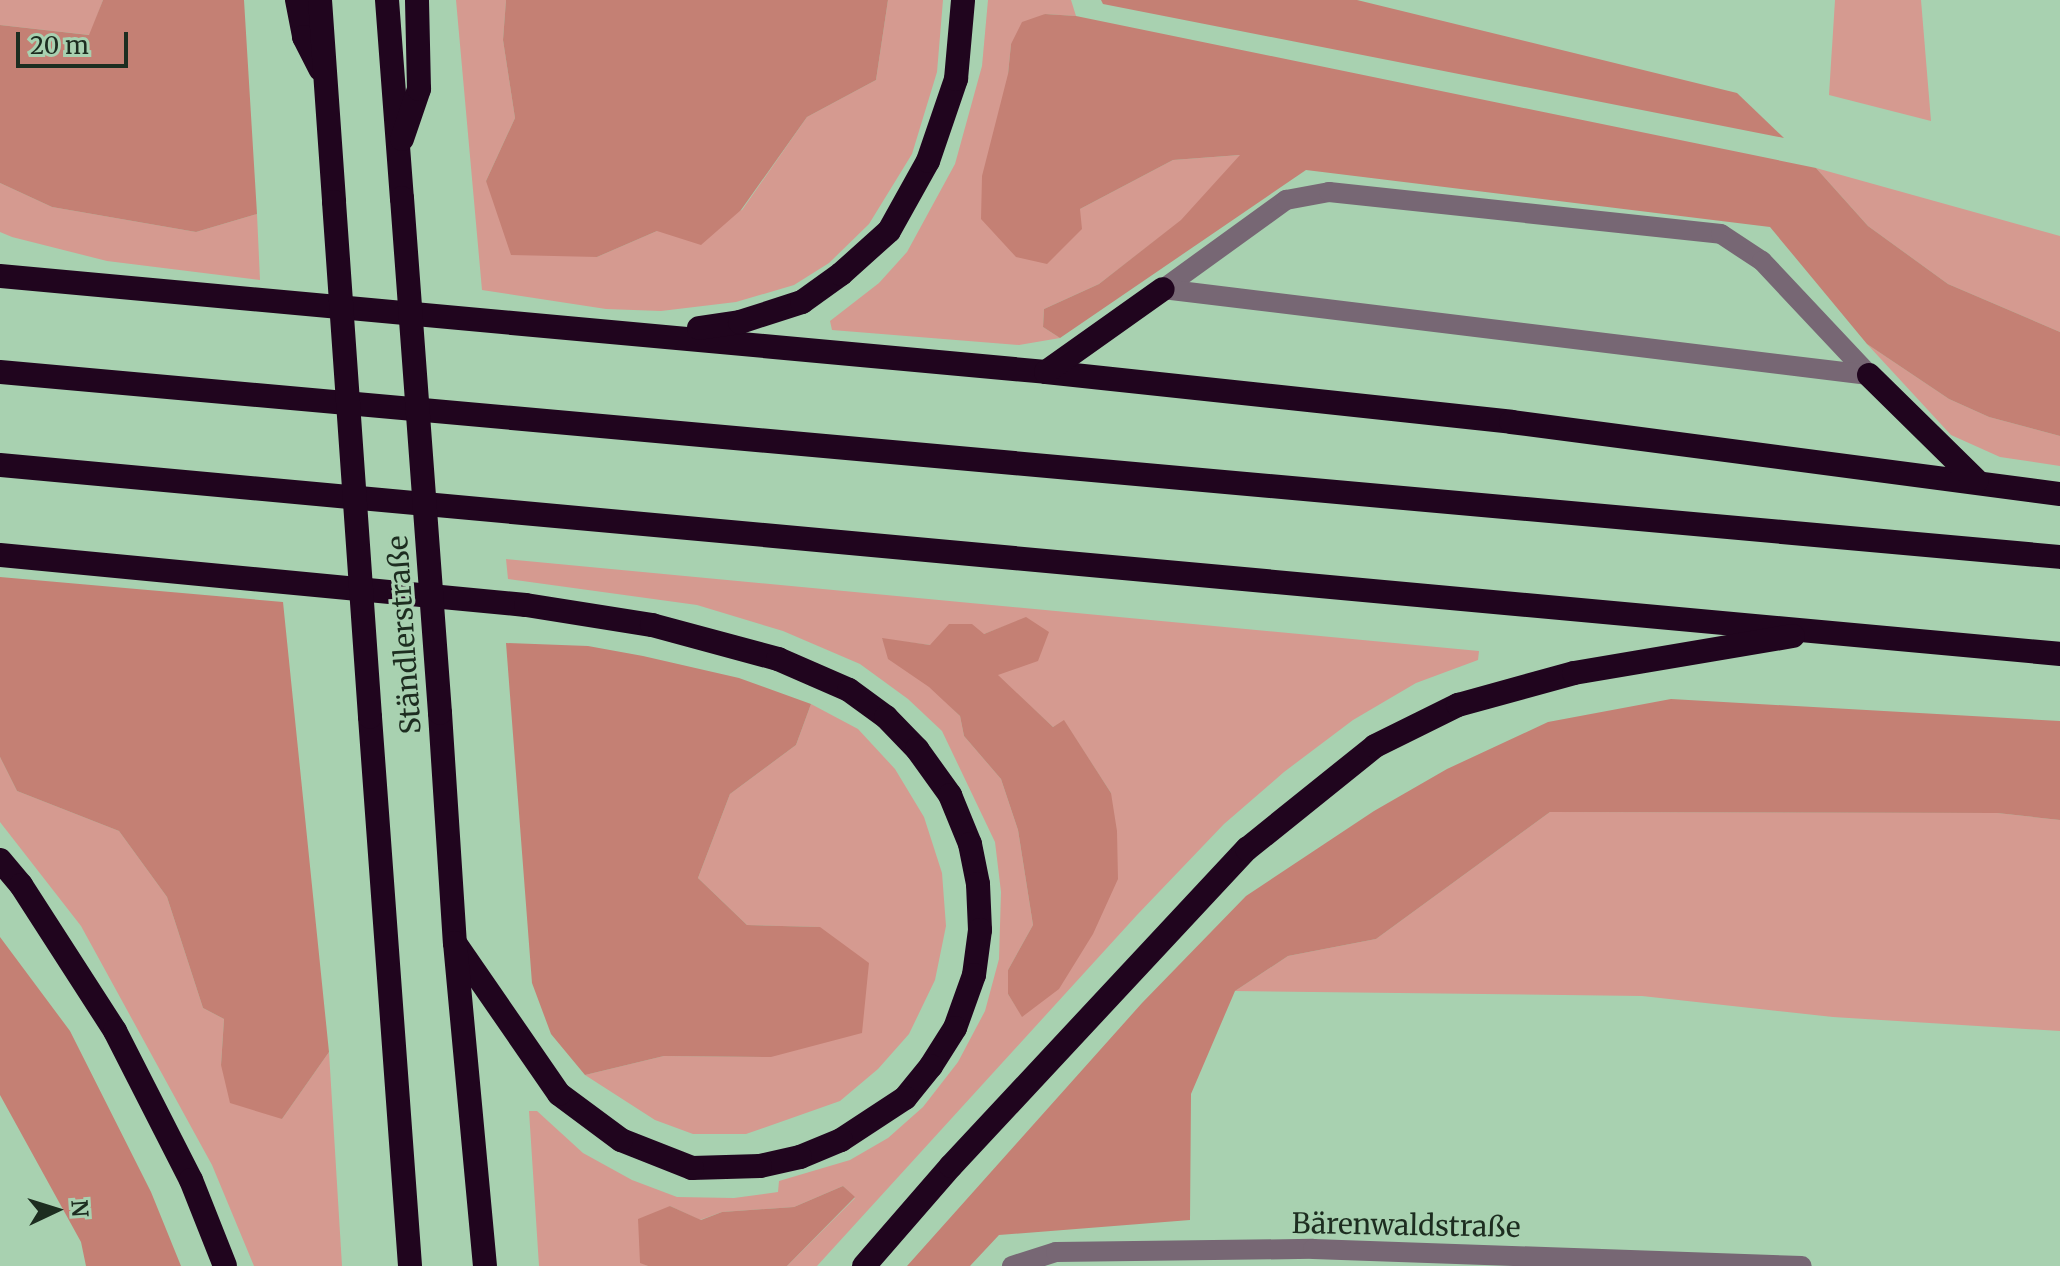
<!DOCTYPE html>
<html>
<head>
<meta charset="utf-8">
<style>
	body { margin:0 }
	#map { position:relative; width:2060px; height:1266px; overflow:hidden; background:#a8d1b0; font-family:Merriweather,serif }
	div>[style] { position:absolute }
	.green>* { inset:0; background:#d59a90 }
	.forest>* { inset:0; background:#c48074 }
	.minor>* { height:20px; margin:-10px; padding:0 10px; transform-origin:10px; border-radius:10px; background:#776774 }
	.highway>* { height:24px; margin:-12px; padding:0 12px; transform-origin:12px; border-radius:12px; background:#20051e }
	.highway-bridge>* { height:24px; margin:-12px; padding:0 12px; transform-origin:12px; border-radius:12px; background:#20051e }
	span { translate:-50% -50%; white-space:nowrap; text-align:center; line-height:1.15; -webkit-text-stroke:7px #a8d1b0; paint-order:stroke }
	.street-label { font-size:28px; color:#1d2d20 }
	.north { position:absolute; left:16px; top:1170px; width:80px; height:80px; -webkit-text-stroke:6px #a8d1b0; paint-order:stroke; rotate:86deg; font-size:22px; font-weight:700; line-height:32px; text-align:center; color:#1d2d20 }
	.north::after { content:''; display:block; margin:auto; width:28px; height:36px; background:#1d2d20; clip-path:polygon(50% 0,100% 100%,50% 72%,0 100%) }
	.scale { position:absolute; left:16px; top:32px; width:112px; height:36px; box-sizing:border-box; border:4px solid #1d2d20; border-top:0; padding-left:10px; font-size:24px; line-height:28px; white-space:nowrap; color:#1d2d20; -webkit-text-stroke:6px #a8d1b0; paint-order:stroke }
</style>
</head>
<body>
<div id="map">
	<div class="green">
		<div style="clip-path:polygon(0 0,103px 0,90px 35px,0 25px)"></div>
		<div style="clip-path:polygon(456px 0,506px 0,503px 40px,515px 118px,486px 181px,597px 257px,657px 231px,742px 210px,807px 117px,876px 80px,888px 0,943px 0,937px 72px,912px 154px,869px 224px,829px 263px,794px 285px,736px 302px,661px 311px,606px 309px,482px 290px)"></div>
		<div style="clip-path:polygon(988px 0,1071px 0,1076px 16px,1045px 14px,1011px 44px,1008px 74px,1080px 209px,1173px 160px,1241px 155px,1182px 220px,1099px 284px,1044px 309px,1043px 327px,1060px 338px,1019px 345px,832px 330px,830px 321px,879px 283px,907px 252px,955px 164px,982px 66px)"></div>
		<div style="clip-path:polygon(1835px 0,1921px 0,1931px 121px,1829px 95px)"></div>
		<div style="clip-path:polygon(1816px 168px,2060px 236px,2060px 332px,1948px 284px,1868px 226px)"></div>
		<div style="clip-path:polygon(0 183px,52px 207px,196px 232px,257px 214px,260px 280px,107px 261px,12px 237px,0 232px)"></div>
		<div style="clip-path:polygon(1867px 344px,1949px 399px,1989px 417px,2060px 436px,2060px 466px,2000px 457px,1951px 435px)"></div>
		<div style="clip-path:polygon(evenodd,506px 559px,1479px 651px,1478px 660px,1416px 683px,1353px 720px,1284px 772px,1224px 824px,1137px 915px,817px 1266px,787px 1266px,855px 1198px,843px 1186px,794px 1207px,722px 1212px,700px 1220px,670px 1206px,640px 1262px,648px 1266px,539px 1266px,529px 1111px,537px 1111px,583px 1153px,632px 1180px,677px 1197px,734px 1198px,778px 1192px,779px 1181px,850px 1160px,888px 1138px,923px 1107px,958px 1062px,985px 1011px,999px 959px,1001px 892px,995px 842px,942px 731px,908px 699px,860px 664px,783px 631px,697px 605px,508px 579px,506px 559px,1026px 618px,997px 675px,1053px 727px,1064px 721px,1111px 793px,1022px 1016px,1008px 994px,1008px 970px,1033px 925px,1018px 830px,1001px 779px,964px 736px,960px 716px,882px 639px,930px 645px,984px 634px,1026px 618px)"></div>
		<div style="clip-path:polygon(811px 704px,858px 729px,895px 769px,924px 817px,942px 873px,946px 926px,935px 980px,909px 1034px,878px 1069px,840px 1101px,746px 1134px,693px 1134px,655px 1120px,585px 1075px,664px 1056px,771px 1057px,820px 927px,747px 925px,698px 878px,730px 794px,796px 745px)"></div>
		<div style="clip-path:polygon(0 757px,17px 791px,119px 831px,167px 897px,203px 1008px,224px 1019px,221px 1065px,282px 1119px,329px 1052px,342px 1266px,254px 1266px,212px 1165px,81px 926px,0 822px)"></div>
		<div style="clip-path:polygon(1550px 812px,1997px 813px,2060px 820px,2060px 1031px,1833px 1017px,1642px 996px,1235px 991px,1288px 956px,1376px 939px)"></div>
	</div>
	<div class="forest">
		<div style="clip-path:polygon(103px 0,244px 0,257px 214px,196px 232px,52px 207px,0 183px,0 25px,89px 35px)"></div>
		<div style="clip-path:polygon(506px 0,888px 0,876px 80px,807px 117px,741px 210px,701px 245px,657px 231px,597px 257px,511px 255px,486px 181px,515px 118px,503px 40px)"></div>
		<div style="clip-path:polygon(1101px 0,1357px 0,1737px 93px,1784px 138px,1103px 4px)"></div>
		<div style="clip-path:polygon(1045px 14px,1076px 16px,1816px 168px,1868px 226px,1948px 284px,2060px 332px,2060px 436px,1989px 417px,1949px 399px,1867px 344px,1770px 227px,1306px 170px,1060px 338px,1043px 327px,1044px 309px,1099px 284px,1181px 220px,1240px 155px,1173px 160px,1080px 209px,1082px 229px,1047px 264px,1016px 257px,981px 219px,982px 176px,1008px 74px,1011px 44px,1022px 22px)"></div>
		<div style="clip-path:polygon(0 577px,283px 602px,329px 1052px,282px 1119px,230px 1103px,221px 1065px,224px 1019px,203px 1008px,167px 897px,119px 831px,17px 791px,0 757px)"></div>
		<div style="clip-path:polygon(1026px 617px,1049px 632px,1038px 661px,998px 675px,1053px 727px,1064px 720px,1111px 793px,1117px 831px,1118px 879px,1093px 934px,1059px 989px,1022px 1017px,1008px 994px,1008px 970px,1033px 925px,1018px 830px,1001px 779px,964px 736px,960px 716px,929px 687px,888px 659px,882px 638px,930px 645px,949px 624px,972px 624px,984px 634px)"></div>
		<div style="clip-path:polygon(506px 643px,588px 646px,643px 656px,739px 678px,811px 704px,796px 745px,730px 794px,698px 878px,747px 925px,820px 927px,869px 963px,862px 1033px,771px 1057px,664px 1056px,585px 1075px,551px 1034px,532px 983px)"></div>
		<div style="clip-path:polygon(1671px 699px,2060px 721px,2060px 820px,1997px 813px,1550px 812px,1376px 939px,1288px 956px,1235px 991px,1191px 1094px,1190px 1220px,999px 1235px,970px 1266px,907px 1266px,1142px 1003px,1246px 896px,1374px 811px,1447px 769px,1548px 722px)"></div>
		<div style="clip-path:polygon(0 937px,70px 1031px,151px 1192px,181px 1266px,86px 1266px,81px 1242px,0 1095px)"></div>
		<div style="clip-path:polygon(843px 1186px,855px 1197px,787px 1266px,648px 1266px,640px 1263px,638px 1219px,670px 1206px,701px 1220px,722px 1212px,794px 1207px)"></div>
	</div>
	<div class="minor">
		<div style="left:1163px;top:289px;width:152px;rotate:-35.9deg"></div>
		<div style="left:1286px;top:200px;width:44px;rotate:-10.5deg"></div>
		<div style="left:1329px;top:192px;width:394px;rotate:6.1deg"></div>
		<div style="left:1721px;top:234px;width:49px;rotate:33.4deg"></div>
		<div style="left:1762px;top:261px;width:156px;rotate:46.8deg"></div>
		<div style="left:1163px;top:289px;width:711px;rotate:6.95deg"></div>
		<div style="left:1012px;top:1266px;width:46px;rotate:-17.7deg"></div>
		<div style="left:1056px;top:1252px;width:257px;rotate:-0.7deg"></div>
		<div style="left:1313px;top:1249px;width:489px;rotate:2deg"></div>
	</div>
	<div class="highway">
		<div style="left:297px;top:0;width:38px;rotate:79deg"></div>
		<div style="left:304px;top:37px;width:36px;rotate:63deg"></div>
		<div style="left:320px;top:0;width:202px;rotate:86deg"></div>
		<div style="left:387px;top:0;width:199px;rotate:85.7deg"></div>
		<div style="left:402px;top:139px;width:53px;rotate:-71.2deg"></div>
		<div style="left:419px;top:89px;width:89px;rotate:-91.3deg"></div>
		<div style="left:0;top:276px;width:1050px;rotate:5.24deg"></div>
		<div style="left:1046px;top:372px;width:468px;rotate:6.1deg"></div>
		<div style="left:1511px;top:422px;width:554px;rotate:7.47deg"></div>
		<div style="left:699px;top:328px;width:41px;rotate:-8.3deg"></div>
		<div style="left:740px;top:322px;width:65px;rotate:-17.9deg"></div>
		<div style="left:802px;top:302px;width:48px;rotate:-35.7deg"></div>
		<div style="left:841px;top:274px;width:64px;rotate:-41.9deg"></div>
		<div style="left:889px;top:231px;width:80px;rotate:-60.9deg"></div>
		<div style="left:928px;top:161px;width:87px;rotate:-71.1deg"></div>
		<div style="left:956px;top:79px;width:79px;rotate:-84.9deg"></div>
		<div style="left:0;top:372px;width:2068px;rotate:5.13deg"></div>
		<div style="left:1046px;top:372px;width:143px;rotate:-35.4deg"></div>
		<div style="left:1869px;top:375px;width:151px;rotate:44.5deg"></div>
		<div style="left:0;top:465px;width:2069px;rotate:5.24deg"></div>
		<div style="left:0;top:555px;width:528px;rotate:5.43deg"></div>
		<div style="left:526px;top:605px;width:128px;rotate:9deg"></div>
		<div style="left:652px;top:625px;width:131px;rotate:15.1deg"></div>
		<div style="left:778px;top:659px;width:77px;rotate:23.6deg"></div>
		<div style="left:849px;top:690px;width:46px;rotate:36.1deg"></div>
		<div style="left:886px;top:717px;width:45px;rotate:45.9deg"></div>
		<div style="left:917px;top:749px;width:57px;rotate:54.3deg"></div>
		<div style="left:950px;top:795px;width:53px;rotate:67.8deg"></div>
		<div style="left:970px;top:844px;width:41px;rotate:78.7deg"></div>
		<div style="left:978px;top:884px;width:46px;rotate:87.5deg"></div>
		<div style="left:980px;top:930px;width:45px;rotate:97.6deg"></div>
		<div style="left:974px;top:975px;width:56px;rotate:109.7deg"></div>
		<div style="left:955px;top:1028px;width:45px;rotate:122.3deg"></div>
		<div style="left:931px;top:1066px;width:41px;rotate:129.1deg"></div>
		<div style="left:905px;top:1098px;width:77px;rotate:146.7deg"></div>
		<div style="left:841px;top:1140px;width:44px;rotate:157.5deg"></div>
		<div style="left:800px;top:1157px;width:41px;rotate:167.3deg"></div>
		<div style="left:760px;top:1166px;width:68px;rotate:178.3deg"></div>
		<div style="left:692px;top:1168px;width:76px;rotate:-158.5deg"></div>
		<div style="left:621px;top:1140px;width:77px;rotate:-143.4deg"></div>
		<div style="left:559px;top:1094px;width:183px;rotate:-124.6deg"></div>
		<div style="left:440px;top:713px;width:230px;rotate:86.3deg"></div>
		<div style="left:455px;top:943px;width:324px;rotate:84.7deg"></div>
		<div style="left:370px;top:717px;width:550px;rotate:85.83deg"></div>
		<div style="left:0;top:860px;width:33px;rotate:50deg"></div>
		<div style="left:21px;top:885px;width:174px;rotate:57.2deg"></div>
		<div style="left:115px;top:1031px;width:167px;rotate:63deg"></div>
		<div style="left:191px;top:1180px;width:92px;rotate:68.4deg"></div>
		<div style="left:864px;top:1266px;width:133px;rotate:-49deg"></div>
		<div style="left:951px;top:1166px;width:434px;rotate:-47deg"></div>
		<div style="left:1247px;top:849px;width:164px;rotate:-38.8deg"></div>
		<div style="left:1375px;top:746px;width:93px;rotate:-26.3deg"></div>
		<div style="left:1458px;top:705px;width:120px;rotate:-15.4deg"></div>
		<div style="left:1574px;top:673px;width:222px;rotate:-9.6deg"></div>
	</div>
	<div class="highway-bridge">
		<div style="left:402px;top:198px;width:516px;rotate:85.78deg"></div>
		<div style="left:334px;top:202px;width:516px;rotate:86deg"></div>
	</div>
	<div class="street-label">
		<span style="left:404px;top:635px;rotate:-94deg">Ständlerstraße</span>
		<span style="left:1406px;top:1225px;rotate:1deg">Bärenwaldstraße</span>
	</div>
	<div class="north">N</div>
	<div class="scale">20 m</div>
</div>
</body>
</html>
